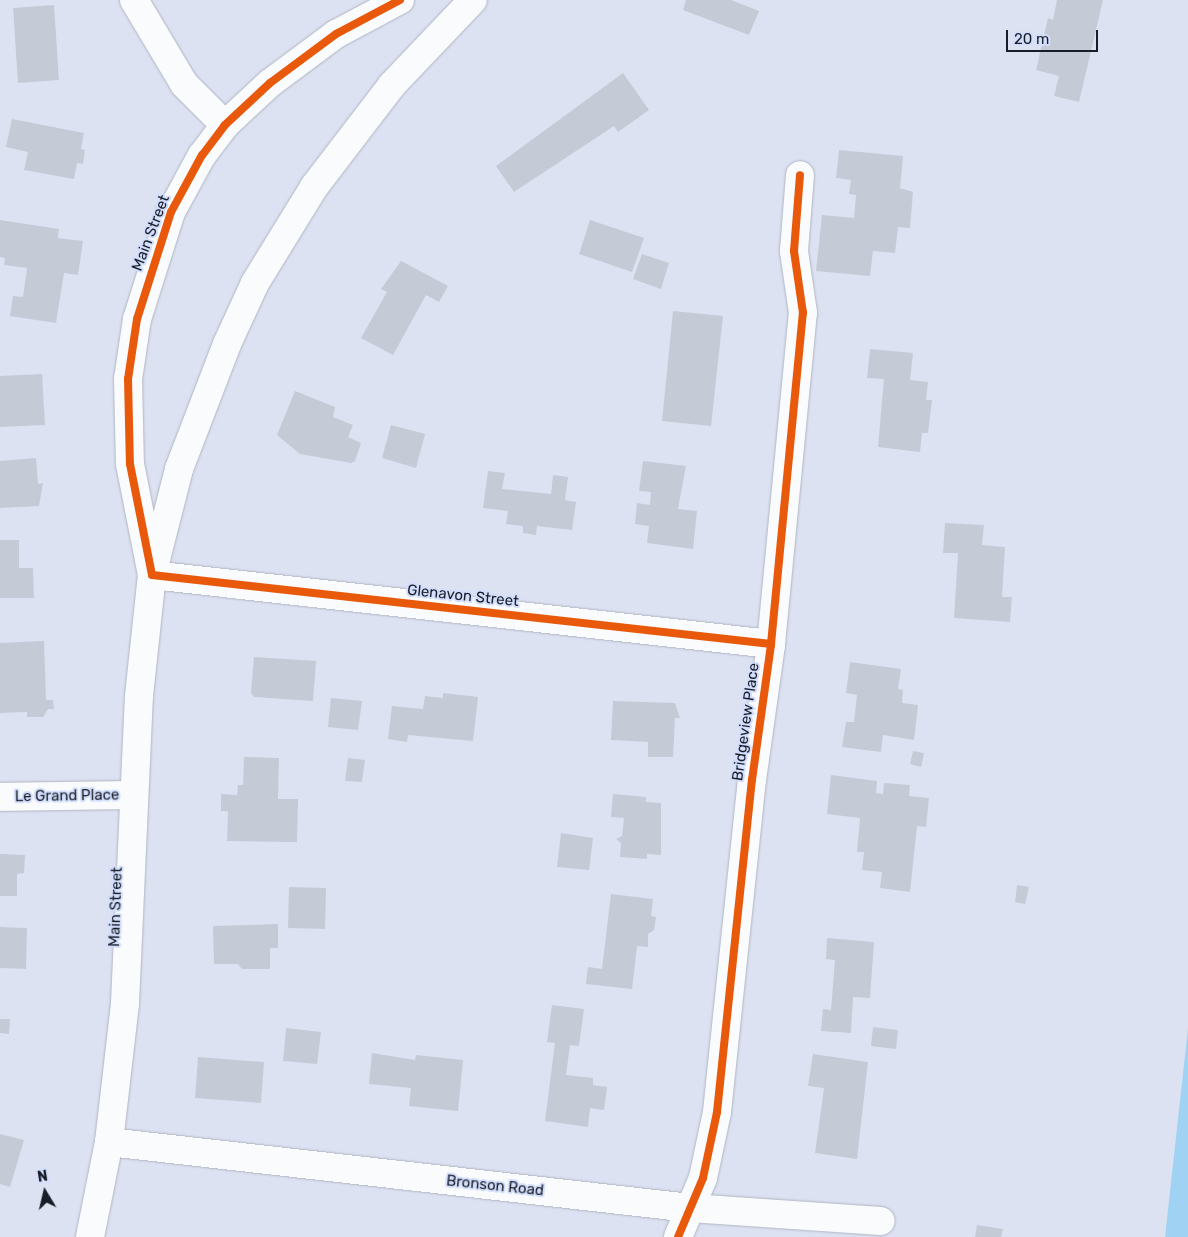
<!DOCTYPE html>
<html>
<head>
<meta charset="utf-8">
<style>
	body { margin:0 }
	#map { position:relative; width:1188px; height:1237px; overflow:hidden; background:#dce2f2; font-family:Rubik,sans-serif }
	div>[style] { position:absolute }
	.water>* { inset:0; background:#a0d3f3 }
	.building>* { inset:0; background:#c4cbd7 }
	.roads { filter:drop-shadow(0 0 1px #b1b5c2) drop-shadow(0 0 1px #b1b5c2) }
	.minor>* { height:28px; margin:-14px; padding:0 14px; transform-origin:14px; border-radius:14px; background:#fafbfd }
	.major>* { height:28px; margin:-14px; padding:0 14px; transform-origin:14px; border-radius:14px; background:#fafbfd }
	.cycleway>* { height:8px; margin:-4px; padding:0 4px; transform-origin:4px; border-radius:4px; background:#e8590c }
	span { translate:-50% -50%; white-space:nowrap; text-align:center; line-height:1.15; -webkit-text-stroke:4px #d2defc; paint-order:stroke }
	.street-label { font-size:15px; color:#191d27 }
	.north { position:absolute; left:20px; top:1167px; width:50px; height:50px; -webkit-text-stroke:4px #d2defc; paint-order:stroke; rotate:351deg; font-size:14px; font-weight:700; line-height:20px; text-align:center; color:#191d27 }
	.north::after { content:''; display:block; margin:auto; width:18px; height:22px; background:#191d27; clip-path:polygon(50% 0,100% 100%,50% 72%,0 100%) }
	.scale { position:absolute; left:1006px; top:30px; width:92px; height:22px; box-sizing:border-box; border:2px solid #191d27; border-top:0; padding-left:6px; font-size:15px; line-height:18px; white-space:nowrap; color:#191d27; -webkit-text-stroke:4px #d2defc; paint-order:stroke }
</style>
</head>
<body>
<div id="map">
	<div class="water">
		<div style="clip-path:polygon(1188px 1028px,1188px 1237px,1165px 1237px)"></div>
	</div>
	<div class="building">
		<div style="clip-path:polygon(686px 0,731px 0,759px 11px,749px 35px,683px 10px)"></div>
		<div style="clip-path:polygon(1057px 0,1103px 0,1079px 102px,1054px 96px,1059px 76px,1036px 70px,1048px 18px,1053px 20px)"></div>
		<div style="clip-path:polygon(54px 5px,59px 80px,18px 83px,13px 8px)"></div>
		<div style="clip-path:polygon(623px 73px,649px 110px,618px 132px,614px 126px,514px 192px,496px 166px)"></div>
		<div style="clip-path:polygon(12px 119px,84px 133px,81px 149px,85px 150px,83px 164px,77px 163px,74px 179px,24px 170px,28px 152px,6px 147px)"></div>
		<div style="clip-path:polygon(839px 150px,903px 156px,900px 188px,913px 192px,910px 228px,898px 227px,895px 253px,873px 251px,870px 276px,816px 271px,822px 215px,854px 218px,856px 195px,849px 194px,851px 180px,836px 178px)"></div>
		<div style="clip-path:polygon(0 220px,59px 229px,58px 238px,83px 241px,78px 275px,64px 273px,56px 323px,10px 316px,13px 296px,23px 297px,27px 268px,4px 265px,5px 258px,0 257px)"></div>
		<div style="clip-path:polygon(590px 220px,644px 238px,632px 272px,579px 254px)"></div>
		<div style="clip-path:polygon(642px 254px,669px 263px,661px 289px,633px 279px)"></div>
		<div style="clip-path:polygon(401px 261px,448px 286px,439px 302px,426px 295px,393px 355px,361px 338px,387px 292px,381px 289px)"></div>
		<div style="clip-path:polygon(673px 311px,723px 316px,711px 426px,662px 421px)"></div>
		<div style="clip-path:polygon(870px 349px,913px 353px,910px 380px,928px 382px,926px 400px,932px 400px,928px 433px,922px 433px,920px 452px,878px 447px,884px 379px,867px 378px)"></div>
		<div style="clip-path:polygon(42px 374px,45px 425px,0 427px,0 376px)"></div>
		<div style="clip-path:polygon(295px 391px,335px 407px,333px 417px,353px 425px,348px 437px,361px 443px,355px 461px,351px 463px,300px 454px,277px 435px)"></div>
		<div style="clip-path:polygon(391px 425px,425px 434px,416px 468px,382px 458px)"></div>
		<div style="clip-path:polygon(36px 458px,38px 484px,43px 483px,39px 506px,0 508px,0 461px)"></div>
		<div style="clip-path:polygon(643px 461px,686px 466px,678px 509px,697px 511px,693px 549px,647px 543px,649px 526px,635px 524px,637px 503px,650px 505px,651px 492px,639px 491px)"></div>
		<div style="clip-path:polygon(488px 471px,505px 473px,502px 489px,551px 494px,553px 475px,568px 477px,565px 500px,576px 502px,572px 530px,537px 526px,536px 535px,523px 533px,523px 526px,506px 524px,508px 511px,483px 508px)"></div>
		<div style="clip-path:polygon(945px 523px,984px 525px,982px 545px,1005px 547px,1002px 597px,1012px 597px,1010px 622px,954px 618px,958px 553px,943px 553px)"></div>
		<div style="clip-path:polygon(0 540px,19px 540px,19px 568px,33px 568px,34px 598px,0 598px)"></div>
		<div style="clip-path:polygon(44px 641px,46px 700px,53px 700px,54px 709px,48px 709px,43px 717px,27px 717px,27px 712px,0 713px,0 643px)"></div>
		<div style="clip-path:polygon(254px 657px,316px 661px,313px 701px,254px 697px,251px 693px)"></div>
		<div style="clip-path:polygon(850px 662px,901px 669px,898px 689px,903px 690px,902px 703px,918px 705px,914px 740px,883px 735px,881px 752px,842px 747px,846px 722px,854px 722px,857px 695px,846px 693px)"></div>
		<div style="clip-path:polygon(443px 693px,478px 697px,473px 741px,408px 735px,407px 742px,388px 739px,392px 706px,423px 709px,425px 696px,443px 698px)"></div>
		<div style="clip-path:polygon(331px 698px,362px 701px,358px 730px,328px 727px)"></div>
		<div style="clip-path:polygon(613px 701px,675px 703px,680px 718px,675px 718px,673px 757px,648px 757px,648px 742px,611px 740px)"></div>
		<div style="clip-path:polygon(913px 751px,924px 753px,921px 767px,910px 764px)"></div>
		<div style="clip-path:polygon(244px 757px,279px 758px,278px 799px,298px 799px,297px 842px,227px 841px,228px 811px,221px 811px,221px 794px,237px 795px,238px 785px,243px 785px)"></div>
		<div style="clip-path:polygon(348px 758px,365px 760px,362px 782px,345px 781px)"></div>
		<div style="clip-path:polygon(831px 775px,877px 781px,876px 793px,883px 794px,884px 783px,910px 785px,909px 796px,929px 798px,926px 827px,917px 826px,910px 892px,880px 888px,882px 872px,862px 870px,864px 852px,857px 852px,860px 818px,827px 814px)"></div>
		<div style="clip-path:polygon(613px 794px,646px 797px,646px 802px,661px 803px,661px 855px,647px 854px,647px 859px,620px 857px,621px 843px,616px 839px,622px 836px,624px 818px,611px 817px)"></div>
		<div style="clip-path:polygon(561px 833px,593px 838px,589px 870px,557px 867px)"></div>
		<div style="clip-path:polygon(0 854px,25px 855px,24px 873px,17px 874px,17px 896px,0 896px)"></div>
		<div style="clip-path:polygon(1017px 885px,1029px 887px,1025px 904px,1015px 902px)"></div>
		<div style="clip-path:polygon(289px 887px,326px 888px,325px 929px,288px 928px)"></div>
		<div style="clip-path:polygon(611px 894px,653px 899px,651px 916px,656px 917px,654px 930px,648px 934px,648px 947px,637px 946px,632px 989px,586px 984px,588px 967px,602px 969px)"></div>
		<div style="clip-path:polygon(278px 924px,278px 948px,270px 948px,270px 969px,242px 969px,238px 964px,214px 964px,213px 926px)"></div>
		<div style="clip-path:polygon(0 927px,27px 928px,26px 969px,0 968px)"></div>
		<div style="clip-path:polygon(827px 938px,874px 942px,870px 998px,853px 997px,851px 1033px,821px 1031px,823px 1009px,831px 1010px,835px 960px,826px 959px)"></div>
		<div style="clip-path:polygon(552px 1005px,584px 1009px,579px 1046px,570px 1045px,566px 1075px,593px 1078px,593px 1085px,607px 1087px,604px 1110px,590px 1108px,588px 1127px,545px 1121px,555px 1043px,547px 1042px)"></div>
		<div style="clip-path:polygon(0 1019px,10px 1019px,9px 1034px,0 1033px)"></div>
		<div style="clip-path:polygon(873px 1027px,898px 1030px,896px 1049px,871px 1046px)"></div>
		<div style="clip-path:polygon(286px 1028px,321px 1032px,317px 1064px,283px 1061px)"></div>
		<div style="clip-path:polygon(372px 1053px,415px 1060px,416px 1055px,463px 1060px,458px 1111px,409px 1106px,411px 1088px,369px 1084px)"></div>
		<div style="clip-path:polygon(813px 1054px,868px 1062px,857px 1159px,815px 1153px,824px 1088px,808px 1086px)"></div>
		<div style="clip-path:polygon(198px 1057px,264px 1062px,261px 1103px,195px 1098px)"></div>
		<div style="clip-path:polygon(0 1134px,24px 1140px,10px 1187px,0 1184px)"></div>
		<div style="clip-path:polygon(977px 1225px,1003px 1229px,1001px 1237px,975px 1237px)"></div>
	</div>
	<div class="roads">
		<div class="minor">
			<div style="left:134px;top:0;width:98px;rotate:59.2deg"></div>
			<div style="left:184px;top:84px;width:58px;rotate:45deg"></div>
			<div style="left:400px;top:0;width:72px;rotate:152deg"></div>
			<div style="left:336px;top:34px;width:82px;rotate:143.4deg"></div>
			<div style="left:270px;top:83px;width:62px;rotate:137deg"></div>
			<div style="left:225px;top:125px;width:38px;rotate:127deg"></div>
			<div style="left:202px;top:155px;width:65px;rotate:118.5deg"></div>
			<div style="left:171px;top:212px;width:112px;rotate:107.6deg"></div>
			<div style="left:137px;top:319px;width:61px;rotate:98.5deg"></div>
			<div style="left:128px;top:379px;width:85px;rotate:88.7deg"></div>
			<div style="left:130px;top:464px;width:113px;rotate:78.8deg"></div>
			<div style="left:152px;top:575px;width:623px;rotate:6.36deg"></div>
			<div style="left:0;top:797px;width:134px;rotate:-0.9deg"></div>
			<div style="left:109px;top:1142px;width:585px;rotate:6.48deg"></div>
			<div style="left:690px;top:1208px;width:191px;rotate:3.9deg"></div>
			<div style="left:678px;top:1237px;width:64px;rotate:-67deg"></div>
			<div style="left:703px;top:1178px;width:67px;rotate:-78deg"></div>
			<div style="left:717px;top:1112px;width:334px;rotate:-84deg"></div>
			<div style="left:752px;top:780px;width:137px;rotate:-82deg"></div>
			<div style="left:771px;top:644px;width:333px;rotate:-84.5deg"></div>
			<div style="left:803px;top:313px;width:63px;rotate:-98.3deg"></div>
			<div style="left:794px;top:251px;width:76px;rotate:-85.5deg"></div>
		</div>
		<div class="major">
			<div style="left:90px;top:1237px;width:97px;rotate:-78.7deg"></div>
			<div style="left:109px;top:1142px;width:140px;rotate:-83.4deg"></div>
			<div style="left:125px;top:1003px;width:307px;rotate:-87.4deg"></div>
			<div style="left:139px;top:696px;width:122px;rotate:-83.9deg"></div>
			<div style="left:152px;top:575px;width:109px;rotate:-75.7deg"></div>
			<div style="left:179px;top:469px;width:134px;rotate:-69deg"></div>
			<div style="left:227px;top:344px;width:67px;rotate:-65.3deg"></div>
			<div style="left:255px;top:283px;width:113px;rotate:-58.4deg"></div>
			<div style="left:314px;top:187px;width:128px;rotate:-52.6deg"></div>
			<div style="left:392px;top:85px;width:117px;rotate:-46.4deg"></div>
		</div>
	</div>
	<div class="cycleway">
		<div style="left:400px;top:0;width:72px;rotate:152deg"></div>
		<div style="left:336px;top:34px;width:82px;rotate:143.4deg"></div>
		<div style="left:270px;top:83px;width:62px;rotate:137deg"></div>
		<div style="left:225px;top:125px;width:38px;rotate:127deg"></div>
		<div style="left:202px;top:155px;width:65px;rotate:118.5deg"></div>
		<div style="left:171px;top:212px;width:112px;rotate:107.6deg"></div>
		<div style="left:137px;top:319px;width:61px;rotate:98.5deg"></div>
		<div style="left:128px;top:379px;width:85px;rotate:88.7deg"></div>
		<div style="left:130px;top:464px;width:113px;rotate:78.8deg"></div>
		<div style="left:152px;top:575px;width:623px;rotate:6.36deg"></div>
		<div style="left:678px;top:1237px;width:64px;rotate:-67deg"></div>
		<div style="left:703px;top:1178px;width:67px;rotate:-78deg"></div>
		<div style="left:717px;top:1112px;width:334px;rotate:-84deg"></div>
		<div style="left:752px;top:780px;width:137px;rotate:-82deg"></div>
		<div style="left:771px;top:644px;width:333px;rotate:-84.5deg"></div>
		<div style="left:803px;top:313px;width:63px;rotate:-98.3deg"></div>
		<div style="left:794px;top:251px;width:76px;rotate:-85.5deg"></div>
	</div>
	<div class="street-label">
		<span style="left:151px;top:233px;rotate:-69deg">Main Street</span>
		<span style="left:463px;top:596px;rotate:6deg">Glenavon Street</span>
		<span style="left:746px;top:722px;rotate:-82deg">Bridgeview Place</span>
		<span style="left:67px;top:796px;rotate:-1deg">Le Grand Place</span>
		<span style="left:116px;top:907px;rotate:-88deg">Main Street</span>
		<span style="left:495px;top:1186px;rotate:6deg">Bronson Road</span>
	</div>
	<div class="north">N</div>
	<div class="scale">20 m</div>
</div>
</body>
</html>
